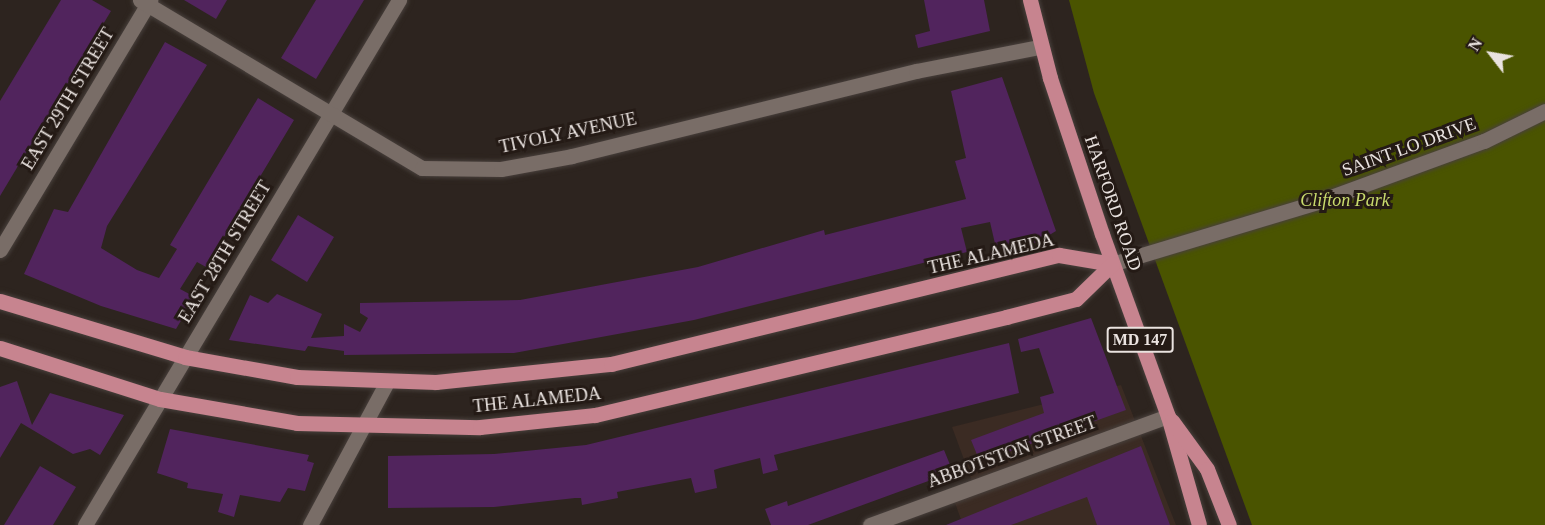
<!DOCTYPE html>
<html>
<head>
<meta charset="utf-8">
<style>
	body { margin:0 }
	#map { position:relative; width:1545px; height:525px; overflow:hidden; background:#2d241f; font-family:Georgia,serif }
	div>[style] { position:absolute }
	.built>* { inset:0; background:#3b2b23 }
	.green>* { inset:0; background:#4a5400 }
	.building>* { inset:0; background:#51245d }
	.roads { filter:drop-shadow(0 0 2px #48403c) drop-shadow(0 0 2px #48403c) }
	.minor>* { height:15px; margin:-7.5px; padding:0 7.5px; transform-origin:7.5px; border-radius:7.5px; background:#796d67 }
	.tertiary>* { height:15px; margin:-7.5px; padding:0 7.5px; transform-origin:7.5px; border-radius:7.5px; background:#796d67 }
	.primary>* { height:15px; margin:-7.5px; padding:0 7.5px; transform-origin:7.5px; border-radius:7.5px; background:#c7848f }
	span { translate:-50% -50%; white-space:nowrap; text-align:center; line-height:1.15; -webkit-text-stroke:6px #241a15; paint-order:stroke }
	.shield-label span { padding:2px 4px; background:#241a15; border:2px solid; border-radius:4px; -webkit-text-stroke-width:0 }
	.shield-label { font-size:16px; color:#eae3e0; font-weight:700 }
	.street-label { font-size:18px; color:#eae3e0 }
	.park-label { font-size:18px; color:#c9db6d; font-style:italic }
	.north { position:absolute; left:1461px; top:24px; width:60px; height:60px; -webkit-text-stroke:4px #241a15; paint-order:stroke; rotate:301deg; font-size:16px; font-weight:700; line-height:24px; text-align:center; color:#eae3e0 }
	.north::after { content:''; display:block; margin:auto; width:21px; height:27px; background:#eae3e0; clip-path:polygon(50% 0,100% 100%,50% 72%,0 100%) }
</style>
</head>
<body>
<div id="map">
	<div class="built">
		<div style="clip-path:polygon(1121px 385px,1176px 525px,963px 525px,951px 492px,973px 484px,952px 427px)"></div>
	</div>
	<div class="green">
		<div style="clip-path:polygon(1069px 0,1545px 0,1545px 525px,1252px 525px,1094px 93px)"></div>
	</div>
	<div class="building">
		<div style="clip-path:polygon(61px 0,92px 0,111px 11px,0 196px,0 101px)"></div>
		<div style="clip-path:polygon(184px 0,227px 0,216px 19px)"></div>
		<div style="clip-path:polygon(316px 0,364px 0,316px 79px,281px 58px)"></div>
		<div style="clip-path:polygon(924px 0,984px 0,990px 31px,918px 48px,915px 35px,930px 31px)"></div>
		<div style="clip-path:polygon(165px 42px,207px 65px,107px 226px,101px 248px,137px 270px,159px 278px,177px 249px,170px 245px,258px 98px,294px 120px,206px 267px,197px 262px,180px 289px,195px 297px,176px 329px,101px 306px,24px 274px,54px 209px,68px 212px)"></div>
		<div style="clip-path:polygon(1002px 77px,1056px 231px,1036px 243px,996px 248px,990px 222px,961px 228px,967px 252px,694px 320px,514px 353px,344px 355px,344px 351px,308px 346px,305px 351px,229px 340px,250px 295px,268px 303px,277px 294px,322px 314px,311px 338px,344px 336px,344px 324px,360px 332px,368px 318px,360px 313px,360px 303px,520px 300px,698px 267px,824px 230px,825px 235px,966px 199px,955px 161px,966px 158px,951px 91px)"></div>
		<div style="clip-path:polygon(298px 215px,334px 237px,307px 282px,271px 260px)"></div>
		<div style="clip-path:polygon(1091px 318px,1126px 410px,980px 462px,971px 440px,1044px 413px,1040px 397px,1054px 393px,1039px 348px,1021px 352px,1018px 339px)"></div>
		<div style="clip-path:polygon(1009px 343px,1019px 393px,774px 455px,778px 470px,763px 474px,760px 458px,720px 468px,714px 470px,717px 488px,695px 493px,691px 478px,617px 492px,618px 498px,582px 505px,581px 498px,575px 498px,494px 507px,388px 508px,388px 456px,494px 454px,586px 445px)"></div>
		<div style="clip-path:polygon(17px 381px,32px 425px,50px 393px,124px 415px,100px 455px,90px 449px,73px 454px,21px 423px,0 458px,0 387px)"></div>
		<div style="clip-path:polygon(170px 429px,309px 455px,307px 461px,314px 463px,305px 491px,288px 488px,280px 502px,240px 495px,234px 517px,218px 512px,223px 494px,187px 488px,188px 483px,157px 473px)"></div>
		<div style="clip-path:polygon(1141px 446px,1170px 525px,1097px 525px,1087px 497px,1011px 525px,946px 525px)"></div>
		<div style="clip-path:polygon(944px 450px,953px 472px,808px 525px,771px 525px,765px 509px,787px 501px,788px 506px)"></div>
		<div style="clip-path:polygon(40px 466px,76px 487px,53px 525px,4px 525px)"></div>
	</div>
	<div class="roads">
		<div class="minor">
			<div style="left:0;top:250px;width:292px;rotate:-59deg"></div>
			<div style="left:1112px;top:264px;width:214px;rotate:-16.8deg"></div>
			<div style="left:1317px;top:202px;width:178px;rotate:-20.1deg"></div>
			<div style="left:1484px;top:141px;width:68px;rotate:-26.2deg"></div>
			<div style="left:85px;top:525px;width:612px;rotate:-59.12deg"></div>
			<div style="left:310px;top:525px;width:162px;rotate:-61.7deg"></div>
			<div style="left:870px;top:525px;width:317px;rotate:-20.1deg"></div>
		</div>
		<div class="tertiary">
			<div style="left:140px;top:0;width:328px;rotate:30.8deg"></div>
			<div style="left:422px;top:168px;width:79px;rotate:0.7deg"></div>
			<div style="left:501px;top:169px;width:72px;rotate:-10.4deg"></div>
			<div style="left:572px;top:156px;width:354px;rotate:-13.9deg"></div>
			<div style="left:916px;top:71px;width:126px;rotate:-11deg"></div>
		</div>
		<div class="primary">
			<div style="left:1030px;top:0;width:81px;rotate:75.6deg"></div>
			<div style="left:1050px;top:78px;width:164px;rotate:71.6deg"></div>
			<div style="left:1102px;top:234px;width:194px;rotate:70.1deg"></div>
			<div style="left:1168px;top:416px;width:113px;rotate:74.1deg"></div>
			<div style="left:0;top:301px;width:193px;rotate:16.8deg"></div>
			<div style="left:185px;top:357px;width:114px;rotate:10.1deg"></div>
			<div style="left:297px;top:377px;width:139px;rotate:2.1deg"></div>
			<div style="left:436px;top:382px;width:176px;rotate:-5.9deg"></div>
			<div style="left:611px;top:364px;width:461px;rotate:-13.7deg"></div>
			<div style="left:1059px;top:255px;width:54px;rotate:9.6deg"></div>
			<div style="left:0;top:348px;width:168px;rotate:17.7deg"></div>
			<div style="left:160px;top:399px;width:139px;rotate:9.9deg"></div>
			<div style="left:297px;top:423px;width:183px;rotate:1.3deg"></div>
			<div style="left:480px;top:427px;width:116px;rotate:-6deg"></div>
			<div style="left:595px;top:415px;width:423px;rotate:-13.4deg"></div>
			<div style="left:1006px;top:317px;width:72px;rotate:-14.4deg"></div>
			<div style="left:1076px;top:299px;width:50px;rotate:-44.2deg"></div>
			<div style="left:1172px;top:421px;width:59px;rotate:53.9deg"></div>
			<div style="left:1207px;top:469px;width:60px;rotate:68.6deg"></div>
		</div>
	</div>
	<div class="shield-label">
		<span style="left:1140px;top:340px">MD 147</span>
	</div>
	<div class="street-label">
		<span style="left:68px;top:99px;rotate:-59deg">EAST 29TH STREET</span>
		<span style="left:568px;top:133px;rotate:-12deg">TIVOLY AVENUE</span>
		<span style="left:1409px;top:147px;rotate:-20deg">SAINT LO DRIVE</span>
		<span style="left:1113px;top:203px;rotate:71deg">HARFORD ROAD</span>
		<span style="left:225px;top:252px;rotate:-59deg">EAST 28TH STREET</span>
		<span style="left:991px;top:254px;rotate:-13deg">THE ALAMEDA</span>
		<span style="left:537px;top:400px;rotate:-6deg">THE ALAMEDA</span>
		<span style="left:1012px;top:452px;rotate:-20deg">ABBOTSTON STREET</span>
	</div>
	<div class="park-label">
		<span style="left:1345px;top:200px">Clifton Park</span>
	</div>
	<div class="north">N</div>
</div>
</body>
</html>
